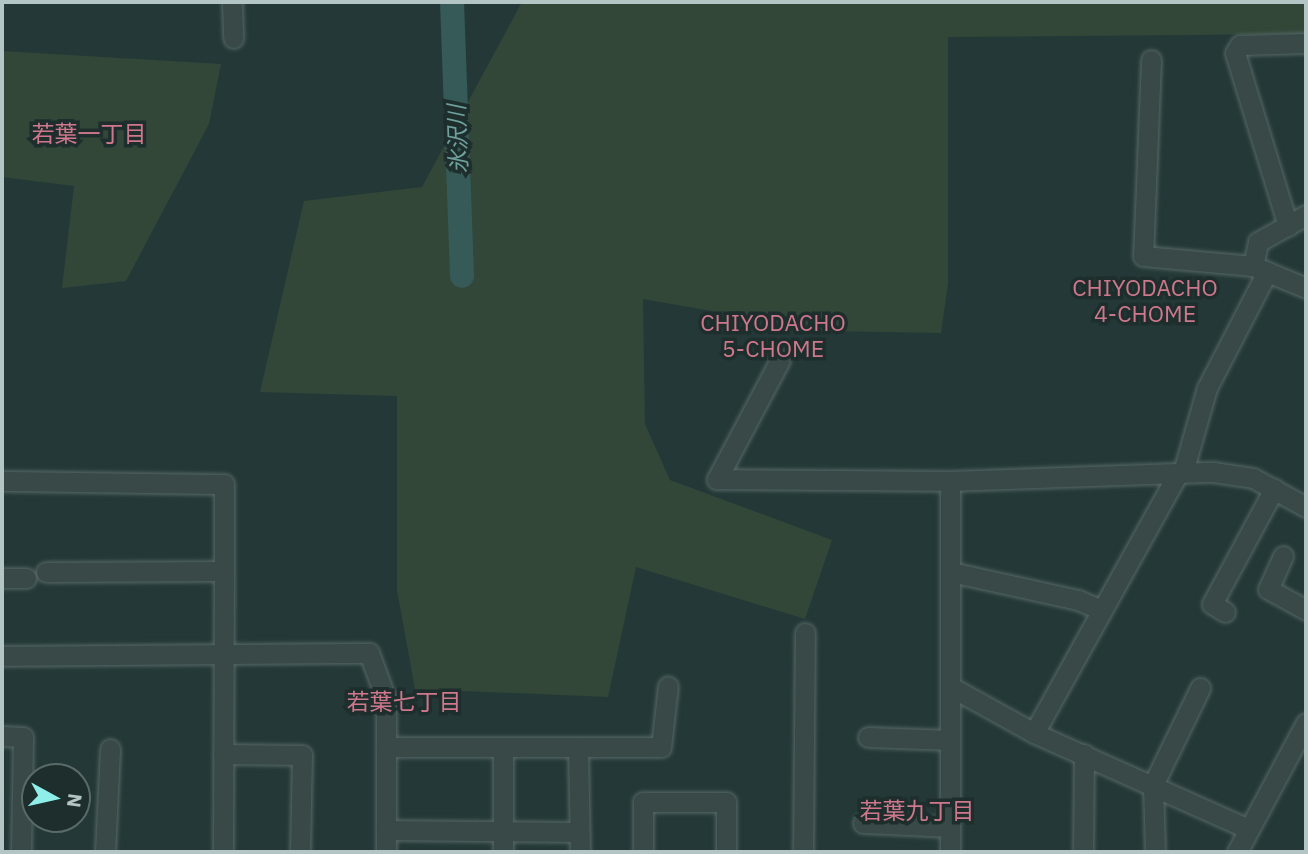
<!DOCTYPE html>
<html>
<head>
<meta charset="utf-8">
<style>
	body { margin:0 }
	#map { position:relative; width:1308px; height:854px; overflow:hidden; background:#243937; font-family:"IBM Plex Sans","Noto Sans JP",sans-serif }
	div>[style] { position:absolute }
	.green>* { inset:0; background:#324738 }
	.river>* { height:24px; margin:-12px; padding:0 12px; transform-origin:12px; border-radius:12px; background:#365a57 }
	.roads { filter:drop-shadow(0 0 2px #566766) drop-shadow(0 0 2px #566766) }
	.minor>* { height:19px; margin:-9.5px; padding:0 9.5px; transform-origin:9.5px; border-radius:9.5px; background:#384948 }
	span { translate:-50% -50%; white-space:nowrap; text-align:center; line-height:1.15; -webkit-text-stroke:7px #1d2e2d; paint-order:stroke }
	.neighbourhood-label { font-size:23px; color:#cf788d }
	.water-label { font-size:23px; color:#6fa19c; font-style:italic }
	.frame { position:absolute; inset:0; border:4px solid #b3c5c4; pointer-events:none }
	.north { position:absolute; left:21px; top:763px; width:70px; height:70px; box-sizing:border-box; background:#1d2e2d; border:2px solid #596a69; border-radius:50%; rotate:98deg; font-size:19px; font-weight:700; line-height:28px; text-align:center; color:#b3c5c4 }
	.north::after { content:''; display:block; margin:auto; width:24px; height:32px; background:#8feee9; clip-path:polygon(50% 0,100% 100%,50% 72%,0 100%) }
</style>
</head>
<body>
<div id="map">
	<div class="green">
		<div style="clip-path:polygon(522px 2px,1306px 2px,1306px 34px,948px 37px,948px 284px,941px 333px,826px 331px,643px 299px,645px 424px,670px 480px,832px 540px,805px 619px,636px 567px,608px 697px,415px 689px,397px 590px,397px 396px,260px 392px,304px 201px,422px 187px)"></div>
		<div style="clip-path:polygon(2px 51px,221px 64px,209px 124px,126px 281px,62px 288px,74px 186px,2px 177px)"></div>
	</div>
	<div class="river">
		<div style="left:452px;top:2px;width:274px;rotate:87.9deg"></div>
	</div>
	<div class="roads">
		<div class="minor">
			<div style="left:232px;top:2px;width:36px;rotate:88deg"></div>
			<div style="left:1151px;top:60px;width:196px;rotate:92.3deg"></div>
			<div style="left:1143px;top:256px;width:110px;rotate:5.2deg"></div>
			<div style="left:1253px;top:266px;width:57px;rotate:22.5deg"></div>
			<div style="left:1288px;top:226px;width:181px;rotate:-107deg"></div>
			<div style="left:1235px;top:53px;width:9px;rotate:-58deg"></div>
			<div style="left:1240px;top:45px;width:66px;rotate:-1.7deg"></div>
			<div style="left:1253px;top:266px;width:25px;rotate:-78deg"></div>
			<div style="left:1258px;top:242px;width:55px;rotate:-29.4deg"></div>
			<div style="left:780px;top:360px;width:135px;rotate:117.9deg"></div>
			<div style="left:717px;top:479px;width:233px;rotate:0.5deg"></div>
			<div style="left:1183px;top:472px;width:87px;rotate:-74.1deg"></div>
			<div style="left:1207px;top:388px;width:131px;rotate:-62.7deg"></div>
			<div style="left:2px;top:481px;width:222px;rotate:0.8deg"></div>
			<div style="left:224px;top:484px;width:87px;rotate:90deg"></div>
			<div style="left:224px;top:571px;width:178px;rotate:179.7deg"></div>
			<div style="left:1283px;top:556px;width:36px;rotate:114deg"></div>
			<div style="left:1268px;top:589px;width:43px;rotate:28.9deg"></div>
			<div style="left:951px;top:572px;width:130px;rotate:12.4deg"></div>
			<div style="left:1078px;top:600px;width:26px;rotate:23deg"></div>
			<div style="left:2px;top:578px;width:24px"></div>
			<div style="left:1225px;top:612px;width:15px;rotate:-148deg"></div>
			<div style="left:1212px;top:604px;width:131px;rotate:-61.7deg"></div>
			<div style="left:2px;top:656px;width:367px;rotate:-0.5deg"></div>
			<div style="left:369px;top:653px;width:49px;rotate:69.7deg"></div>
			<div style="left:386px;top:699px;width:153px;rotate:90deg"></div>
			<div style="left:951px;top:687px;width:95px;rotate:29deg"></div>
			<div style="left:1034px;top:733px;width:235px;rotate:24.1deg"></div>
			<div style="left:1034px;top:733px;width:297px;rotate:-61deg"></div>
			<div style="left:2px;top:736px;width:21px;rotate:3deg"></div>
			<div style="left:23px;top:737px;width:115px;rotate:91deg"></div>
			<div style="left:868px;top:737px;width:82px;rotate:2.1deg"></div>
			<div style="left:387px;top:747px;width:274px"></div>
			<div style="left:661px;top:747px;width:61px;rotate:-83.5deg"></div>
			<div style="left:578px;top:748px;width:104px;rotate:88.9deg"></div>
			<div style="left:223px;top:754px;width:79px;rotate:0.7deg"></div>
			<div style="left:302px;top:755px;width:97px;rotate:91.2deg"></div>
			<div style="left:863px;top:823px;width:87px;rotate:2.6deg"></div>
			<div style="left:386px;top:830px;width:193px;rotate:0.6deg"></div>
			<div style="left:105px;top:852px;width:103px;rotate:-87.2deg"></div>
			<div style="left:223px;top:852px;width:281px;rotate:-89.8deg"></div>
			<div style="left:503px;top:852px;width:105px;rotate:-90deg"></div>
			<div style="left:643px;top:852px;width:50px;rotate:-90deg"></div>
			<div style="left:643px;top:802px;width:83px"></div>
			<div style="left:726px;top:802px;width:50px;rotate:90deg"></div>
			<div style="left:803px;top:852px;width:219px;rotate:-89.5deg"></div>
			<div style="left:950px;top:852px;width:371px;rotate:-90deg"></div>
			<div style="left:950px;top:481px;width:263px;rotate:-2deg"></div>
			<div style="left:1213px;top:472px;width:40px;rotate:8.5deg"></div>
			<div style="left:1253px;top:478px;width:60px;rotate:28.7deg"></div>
			<div style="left:1083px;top:852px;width:98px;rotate:-89.4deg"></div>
			<div style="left:1155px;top:852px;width:67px;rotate:-91.7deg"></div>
			<div style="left:1153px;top:785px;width:108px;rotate:-64.1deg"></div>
			<div style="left:1237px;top:852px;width:146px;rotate:-61.9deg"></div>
		</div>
	</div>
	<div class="neighbourhood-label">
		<span style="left:89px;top:133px">若葉一丁目</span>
		<span style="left:1145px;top:300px">CHIYODACHO<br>4-CHOME</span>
		<span style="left:773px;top:335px">CHIYODACHO<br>5-CHOME</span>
		<span style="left:404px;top:701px">若葉七丁目</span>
		<span style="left:917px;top:810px">若葉九丁目</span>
	</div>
	<div class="water-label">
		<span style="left:457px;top:139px;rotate:-92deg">氷沢川</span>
	</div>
	<div class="frame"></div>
	<div class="north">N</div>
</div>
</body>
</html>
